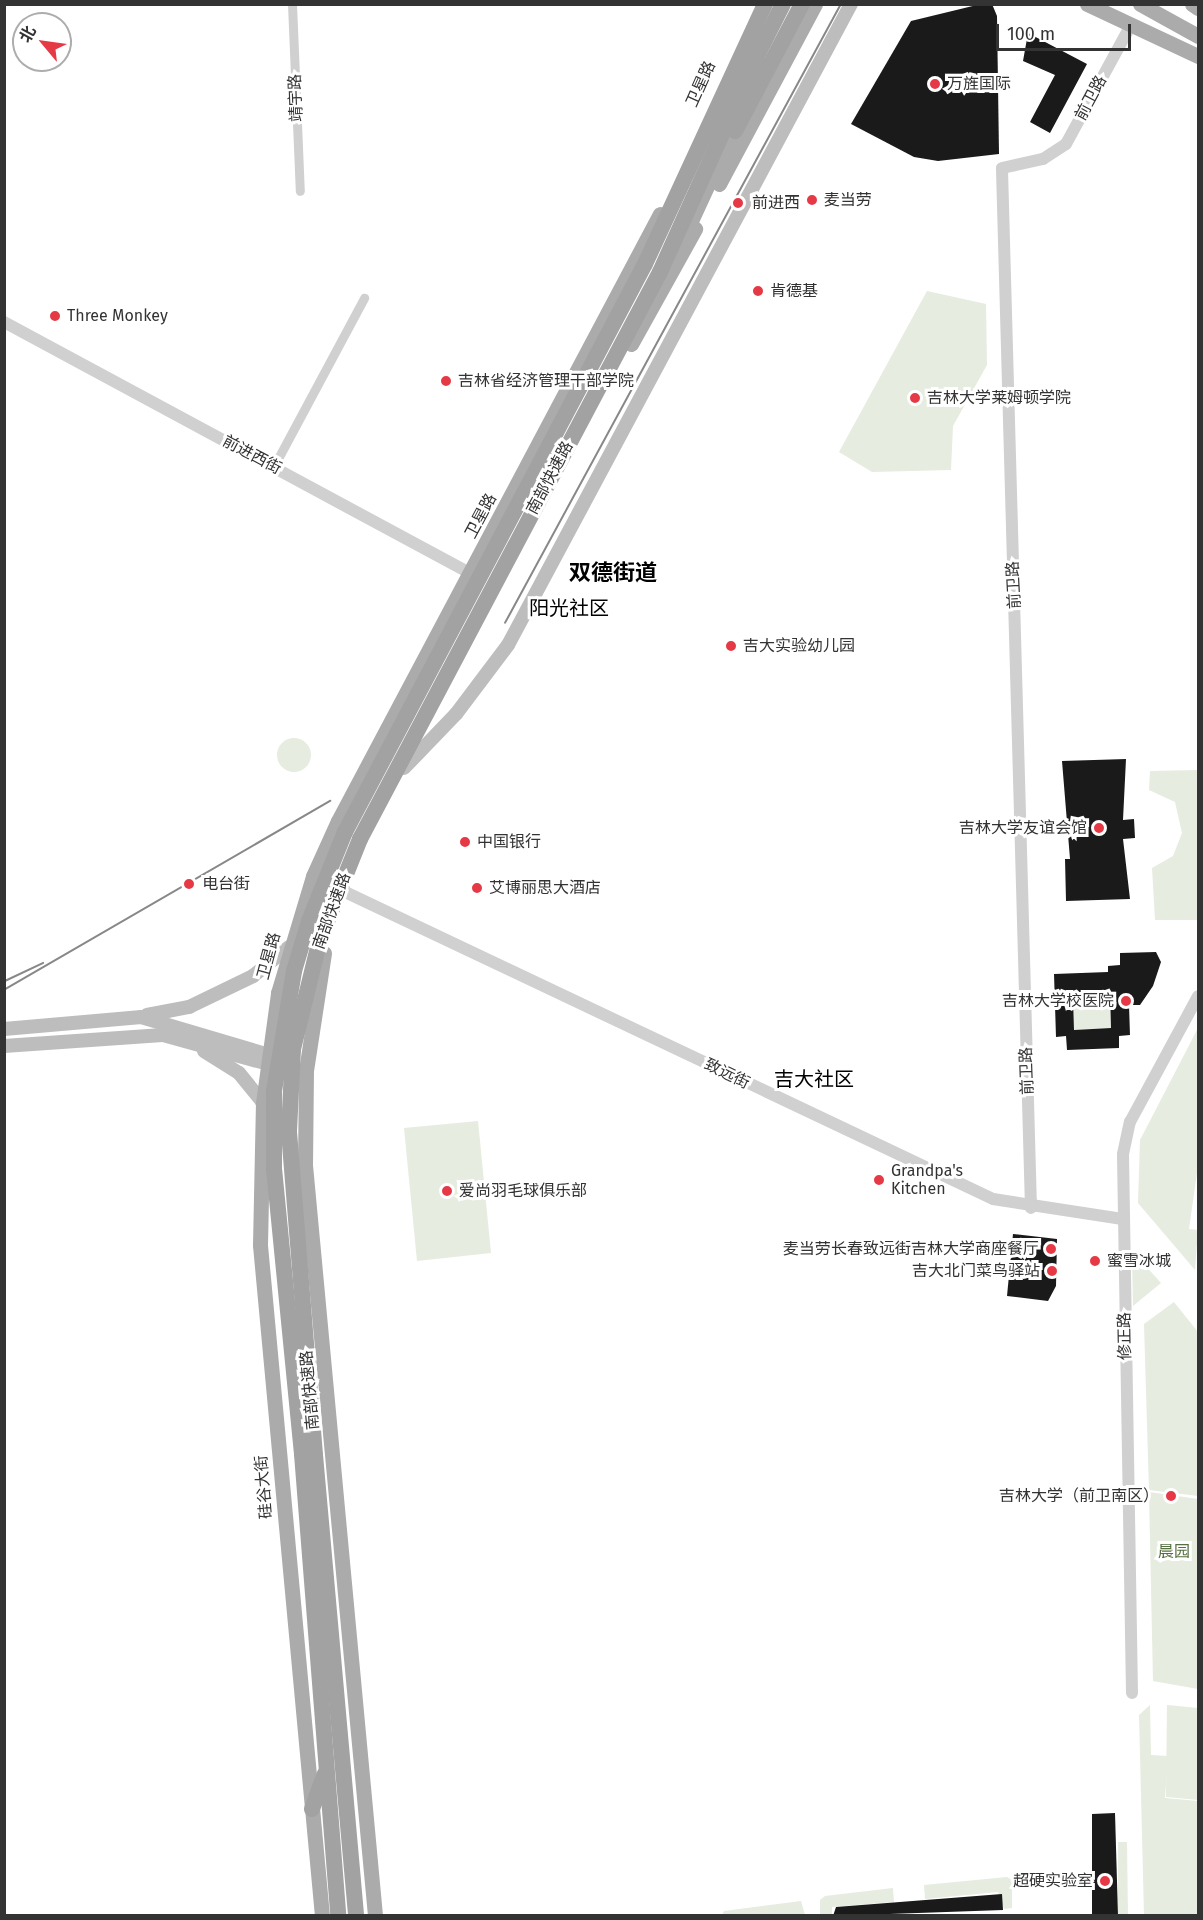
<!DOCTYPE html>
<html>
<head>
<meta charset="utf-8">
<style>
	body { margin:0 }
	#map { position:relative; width:1203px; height:1920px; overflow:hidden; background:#fff; font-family:"Fira Sans","Noto Sans SC",sans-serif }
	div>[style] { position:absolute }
	.green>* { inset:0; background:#e6ecdf }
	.round { border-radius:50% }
	.building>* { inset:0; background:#1a1a1a }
	.minor>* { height:9px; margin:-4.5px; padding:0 4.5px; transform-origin:4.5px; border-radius:4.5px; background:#d0d0d0 }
	.tertiary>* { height:12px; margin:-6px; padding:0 6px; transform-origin:6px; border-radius:6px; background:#d0d0d0 }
	.secondary>* { height:14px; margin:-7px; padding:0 7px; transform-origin:7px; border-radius:7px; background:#bdbdbd }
	.primary>* { height:15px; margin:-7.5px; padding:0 7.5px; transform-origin:7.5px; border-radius:7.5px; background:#ababab }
	.trunk>* { height:16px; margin:-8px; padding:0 8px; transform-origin:8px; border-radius:8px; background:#a2a2a2 }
	.tram>* { height:1.5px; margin:-0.75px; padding:0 0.75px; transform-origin:0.75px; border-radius:0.75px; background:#888 }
	.trunk-bridge>* { height:16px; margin:-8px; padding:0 8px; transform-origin:8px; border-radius:8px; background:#a2a2a2 }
	.dots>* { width:16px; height:16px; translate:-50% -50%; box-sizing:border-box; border:3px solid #fff; border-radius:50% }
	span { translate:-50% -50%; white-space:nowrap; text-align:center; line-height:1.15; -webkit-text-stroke:6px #fff; paint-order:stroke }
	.street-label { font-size:16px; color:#333 }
	.poi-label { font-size:16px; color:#333 }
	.left { translate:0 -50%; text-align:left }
	.right { translate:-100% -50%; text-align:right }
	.park-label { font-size:16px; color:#56703f }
	.quarter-label { font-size:20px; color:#000 }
	.district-label { font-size:22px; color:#000; font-weight:700 }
	.frame { position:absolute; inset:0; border:6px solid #333; pointer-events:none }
	.north { position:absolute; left:12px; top:12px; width:60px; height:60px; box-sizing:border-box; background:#fff; border:2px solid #adadad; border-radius:50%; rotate:299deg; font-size:16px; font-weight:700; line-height:24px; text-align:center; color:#333 }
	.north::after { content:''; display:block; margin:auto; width:21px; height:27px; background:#e63946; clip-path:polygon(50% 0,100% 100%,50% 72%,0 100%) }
	.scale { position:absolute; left:996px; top:24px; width:135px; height:27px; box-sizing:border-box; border:3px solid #333; border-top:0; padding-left:8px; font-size:18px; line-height:21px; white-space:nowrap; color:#333; -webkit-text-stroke:4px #fff; paint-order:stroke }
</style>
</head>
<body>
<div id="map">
	<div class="green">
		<div style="clip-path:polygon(927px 291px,986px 304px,987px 365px,953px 426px,951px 470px,872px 472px,839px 452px)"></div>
		<div class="round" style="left:277px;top:738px;width:34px;height:34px"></div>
		<div style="clip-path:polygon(1198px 770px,1198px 920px,1155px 920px,1152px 868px,1173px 856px,1182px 833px,1175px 802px,1149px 790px,1150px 771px)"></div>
		<div style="clip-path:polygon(1110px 992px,1111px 1028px,1074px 1030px,1073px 996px)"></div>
		<div style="clip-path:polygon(1198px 1028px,1198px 1166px,1189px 1229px,1198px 1230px,1195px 1270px,1138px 1203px,1140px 1140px)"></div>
		<div style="clip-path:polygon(478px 1121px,491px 1253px,417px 1261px,404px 1128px)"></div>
		<div style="clip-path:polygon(1134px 1253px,1161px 1283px,1133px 1306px,1132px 1258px)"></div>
		<div style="clip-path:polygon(1174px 1302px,1198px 1332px,1198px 1496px,1149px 1490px,1144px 1324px)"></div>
		<div style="clip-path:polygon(1149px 1492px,1198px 1499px,1198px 1689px,1153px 1681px)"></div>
		<div style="clip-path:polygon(1150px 1705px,1151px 1755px,1168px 1756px,1165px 1798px,1198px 1801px,1198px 1915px,1144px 1915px,1139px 1715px)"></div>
		<div style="clip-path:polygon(1167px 1705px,1198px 1708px,1198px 1800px,1166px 1797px)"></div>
		<div style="clip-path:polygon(1118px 1842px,1127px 1842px,1128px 1915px,1118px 1915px)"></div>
		<div style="clip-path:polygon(1007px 1877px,1012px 1880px,1012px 1908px,1004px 1909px,998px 1892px,925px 1899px,924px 1885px)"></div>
		<div style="clip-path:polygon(893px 1888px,894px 1902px,832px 1907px,832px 1915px,820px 1915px,820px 1900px,825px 1896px)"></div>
		<div style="clip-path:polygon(801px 1901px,805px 1915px,722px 1915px,724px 1911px)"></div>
	</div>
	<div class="building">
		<div style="clip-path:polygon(981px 4px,992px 4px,997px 16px,999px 154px,938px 161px,914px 157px,851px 124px,911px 21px)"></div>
		<div style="clip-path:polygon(1028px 33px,1087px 64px,1050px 133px,1030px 122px,1055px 75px,1023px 61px)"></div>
		<div style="clip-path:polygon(1126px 759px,1123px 820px,1134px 819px,1135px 838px,1123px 839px,1130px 899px,1066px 901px,1065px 859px,1070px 859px,1062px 761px)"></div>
		<div style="clip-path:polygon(evenodd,1156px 952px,1161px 962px,1153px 986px,1140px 1005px,1129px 1005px,1130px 1035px,1119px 1036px,1119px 1048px,1067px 1050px,1066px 1036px,1056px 1037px,1054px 974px,1108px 972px,1108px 966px,1120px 965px,1120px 953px,1156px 952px,1110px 992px,1111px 1028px,1074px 1030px,1073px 997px,1110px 992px)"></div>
		<div style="clip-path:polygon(1013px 1234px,1057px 1239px,1056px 1286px,1048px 1301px,1007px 1296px)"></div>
		<div style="clip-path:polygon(1115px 1813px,1118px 1916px,1092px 1916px,1092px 1814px)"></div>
		<div style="clip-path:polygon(1002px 1894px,1003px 1910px,833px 1916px,836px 1907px)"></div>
	</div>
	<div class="minor">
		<div style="left:292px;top:4px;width:187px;rotate:87.6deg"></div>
		<div style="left:274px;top:466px;width:191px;rotate:-61.8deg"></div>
	</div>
	<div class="tertiary">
		<div style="left:4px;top:322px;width:537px;rotate:28.33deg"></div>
		<div style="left:343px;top:891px;width:719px;rotate:25.35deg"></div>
		<div style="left:993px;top:1199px;width:131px;rotate:8.8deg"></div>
		<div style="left:1031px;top:1208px;width:1040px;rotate:-91.6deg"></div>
		<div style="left:1002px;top:168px;width:42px;rotate:-12.4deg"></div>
		<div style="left:1043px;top:159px;width:27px;rotate:-33deg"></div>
		<div style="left:1066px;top:144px;width:136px;rotate:-61.4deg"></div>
		<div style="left:1132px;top:1693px;width:539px;rotate:-90.96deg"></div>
		<div style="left:1123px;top:1154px;width:33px;rotate:-78deg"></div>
		<div style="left:1130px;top:1122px;width:143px;rotate:-61.6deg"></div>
	</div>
	<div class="secondary">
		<div style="left:404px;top:768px;width:75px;rotate:-46.1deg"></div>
		<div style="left:456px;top:714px;width:86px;rotate:-53deg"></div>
		<div style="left:508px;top:645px;width:727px;rotate:-61.85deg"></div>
		<div style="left:147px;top:1015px;width:43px;rotate:-10.8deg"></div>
		<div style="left:189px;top:1007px;width:71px;rotate:-25.8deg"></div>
		<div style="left:253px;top:976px;width:46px;rotate:-38.9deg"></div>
		<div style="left:4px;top:1029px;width:138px;rotate:-5deg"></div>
		<div style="left:141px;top:1017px;width:144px;rotate:16.5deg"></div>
		<div style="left:4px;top:1046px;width:159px;rotate:-4deg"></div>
		<div style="left:163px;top:1035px;width:120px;rotate:15.4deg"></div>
		<div style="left:204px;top:1051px;width:41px;rotate:32.2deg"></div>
		<div style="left:239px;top:1073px;width:38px;rotate:51deg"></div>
	</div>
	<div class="primary">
		<div style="left:1087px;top:4px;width:123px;rotate:25.1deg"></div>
		<div style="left:1140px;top:4px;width:66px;rotate:28.9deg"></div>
		<div style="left:1192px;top:4px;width:7px;rotate:34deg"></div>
		<div style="left:719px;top:184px;width:204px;rotate:-61.9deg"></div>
		<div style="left:684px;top:236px;width:129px;rotate:-65.2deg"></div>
		<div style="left:631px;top:344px;width:132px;rotate:-60.9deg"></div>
		<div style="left:324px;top:953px;width:118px;rotate:98.7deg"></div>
		<div style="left:306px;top:1070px;width:95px;rotate:90.6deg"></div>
		<div style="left:305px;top:1165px;width:754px;rotate:84.67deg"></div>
		<div style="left:322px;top:1916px;width:674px;rotate:-95.28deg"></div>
		<div style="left:260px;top:1245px;width:142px;rotate:-88.8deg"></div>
		<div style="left:263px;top:1103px;width:111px;rotate:-82.2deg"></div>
		<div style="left:278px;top:993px;width:122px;rotate:-73.3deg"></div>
		<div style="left:313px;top:876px;width:60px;rotate:-65.6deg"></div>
		<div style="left:338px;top:821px;width:687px;rotate:-62.06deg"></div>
	</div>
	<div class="trunk">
		<div style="left:756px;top:58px;width:60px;rotate:-63.4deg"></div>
		<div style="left:302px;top:1454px;width:463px;rotate:85.5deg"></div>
		<div style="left:315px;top:1455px;width:463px;rotate:84.9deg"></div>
		<div style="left:312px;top:1809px;width:37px;rotate:-70deg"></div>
	</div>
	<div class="tram">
		<div style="left:505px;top:623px;width:704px;rotate:-61.51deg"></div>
		<div style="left:5px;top:981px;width:42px;rotate:-25.3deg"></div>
		<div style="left:4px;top:990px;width:377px;rotate:-30.1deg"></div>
	</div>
	<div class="trunk-bridge">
		<div style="left:735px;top:131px;width:144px;rotate:-62.2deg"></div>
		<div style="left:302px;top:1454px;width:285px;rotate:-95.6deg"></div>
		<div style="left:274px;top:1170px;width:79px;rotate:-90deg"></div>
		<div style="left:274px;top:1091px;width:122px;rotate:-80.5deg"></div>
		<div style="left:294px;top:971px;width:52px;rotate:-73.3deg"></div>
		<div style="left:309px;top:921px;width:96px;rotate:-68deg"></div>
		<div style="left:345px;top:832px;width:642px;rotate:-62.16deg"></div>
		<div style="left:645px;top:264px;width:286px;rotate:-65.2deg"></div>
		<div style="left:315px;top:1455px;width:325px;rotate:-94.6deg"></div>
		<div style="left:289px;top:1131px;width:82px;rotate:-87.2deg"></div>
		<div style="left:293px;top:1049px;width:113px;rotate:-76.2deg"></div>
		<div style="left:320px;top:939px;width:108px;rotate:-68.2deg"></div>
		<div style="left:360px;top:839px;width:641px;rotate:-62.12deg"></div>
		<div style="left:660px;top:272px;width:235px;rotate:-65.8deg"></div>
	</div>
	<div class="dots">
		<div style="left:935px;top:84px;background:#e63946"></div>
		<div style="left:812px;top:200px;background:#e63946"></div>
		<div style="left:738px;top:203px;background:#e63946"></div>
		<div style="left:758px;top:291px;background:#e63946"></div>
		<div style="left:55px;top:316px;background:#e63946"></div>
		<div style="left:446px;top:381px;background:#e63946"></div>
		<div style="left:915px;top:398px;background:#e63946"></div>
		<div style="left:731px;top:646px;background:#e63946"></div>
		<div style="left:1099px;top:828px;background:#e63946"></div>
		<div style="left:465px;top:842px;background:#e63946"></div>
		<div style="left:189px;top:884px;background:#e63946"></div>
		<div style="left:477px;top:888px;background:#e63946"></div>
		<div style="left:1126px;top:1001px;background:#e63946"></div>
		<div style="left:879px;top:1180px;background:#e63946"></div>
		<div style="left:447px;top:1191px;background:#e63946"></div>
		<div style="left:1051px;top:1249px;background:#e63946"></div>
		<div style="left:1095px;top:1261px;background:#e63946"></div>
		<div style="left:1052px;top:1271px;background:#e63946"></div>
		<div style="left:1171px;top:1496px;background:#e63946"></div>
		<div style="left:1105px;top:1881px;background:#e63946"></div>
	</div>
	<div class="street-label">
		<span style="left:701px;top:84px;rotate:-66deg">卫星路</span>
		<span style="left:296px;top:98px;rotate:-92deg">靖宇路</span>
		<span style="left:1091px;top:98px;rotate:-62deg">前卫路</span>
		<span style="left:252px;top:455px;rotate:28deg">前进西街</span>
		<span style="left:550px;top:478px;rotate:-62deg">南部快速路</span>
		<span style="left:481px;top:516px;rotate:-62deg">卫星路</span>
		<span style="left:1014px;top:585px;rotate:-93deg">前卫路</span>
		<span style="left:332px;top:911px;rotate:-70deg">南部快速路</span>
		<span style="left:269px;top:956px;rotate:-75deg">卫星路</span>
		<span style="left:1027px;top:1071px;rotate:-92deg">前卫路</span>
		<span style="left:727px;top:1074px;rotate:26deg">致远街</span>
		<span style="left:1125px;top:1336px;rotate:-91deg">修正路</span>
		<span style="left:310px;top:1390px;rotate:-95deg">南部快速路</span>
		<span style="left:264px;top:1487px;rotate:-95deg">硅谷大街</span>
	</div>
	<div class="poi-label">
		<span class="left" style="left:947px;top:84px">万旌国际</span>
		<span class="left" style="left:824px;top:200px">麦当劳</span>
		<span class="left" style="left:752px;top:203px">前进西</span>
		<span class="left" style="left:770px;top:291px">肯德基</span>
		<span class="left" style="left:67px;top:316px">Three Monkey</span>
		<span class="left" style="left:458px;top:381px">吉林省经济管理干部学院</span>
		<span class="left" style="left:927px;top:398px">吉林大学莱姆顿学院</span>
		<span class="left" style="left:743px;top:646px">吉大实验幼儿园</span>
		<span class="right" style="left:1087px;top:828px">吉林大学友谊会馆</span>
		<span class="left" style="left:477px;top:842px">中国银行</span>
		<span class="left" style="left:202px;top:884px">电台街</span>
		<span class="left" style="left:489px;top:888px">艾博丽思大酒店</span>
		<span class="right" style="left:1114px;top:1001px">吉林大学校医院</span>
		<span class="left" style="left:891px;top:1180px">Grandpa's<br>Kitchen</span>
		<span class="left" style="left:459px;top:1191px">爱尚羽毛球俱乐部</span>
		<span class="right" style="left:1039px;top:1249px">麦当劳长春致远街吉林大学商座餐厅</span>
		<span class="left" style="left:1107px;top:1261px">蜜雪冰城</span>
		<span class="right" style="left:1040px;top:1271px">吉大北门菜鸟驿站</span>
		<span class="right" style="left:1159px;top:1496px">吉林大学（前卫南区）</span>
		<span class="right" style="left:1093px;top:1881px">超硬实验室</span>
	</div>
	<div class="park-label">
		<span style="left:1174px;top:1552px">晨园</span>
	</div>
	<div class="quarter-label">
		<span style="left:569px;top:608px">阳光社区</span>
		<span style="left:814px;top:1079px">吉大社区</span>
	</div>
	<div class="district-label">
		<span style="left:613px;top:573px">双德街道</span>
	</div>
	<div class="frame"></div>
	<div class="north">北</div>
	<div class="scale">100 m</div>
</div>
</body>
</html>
